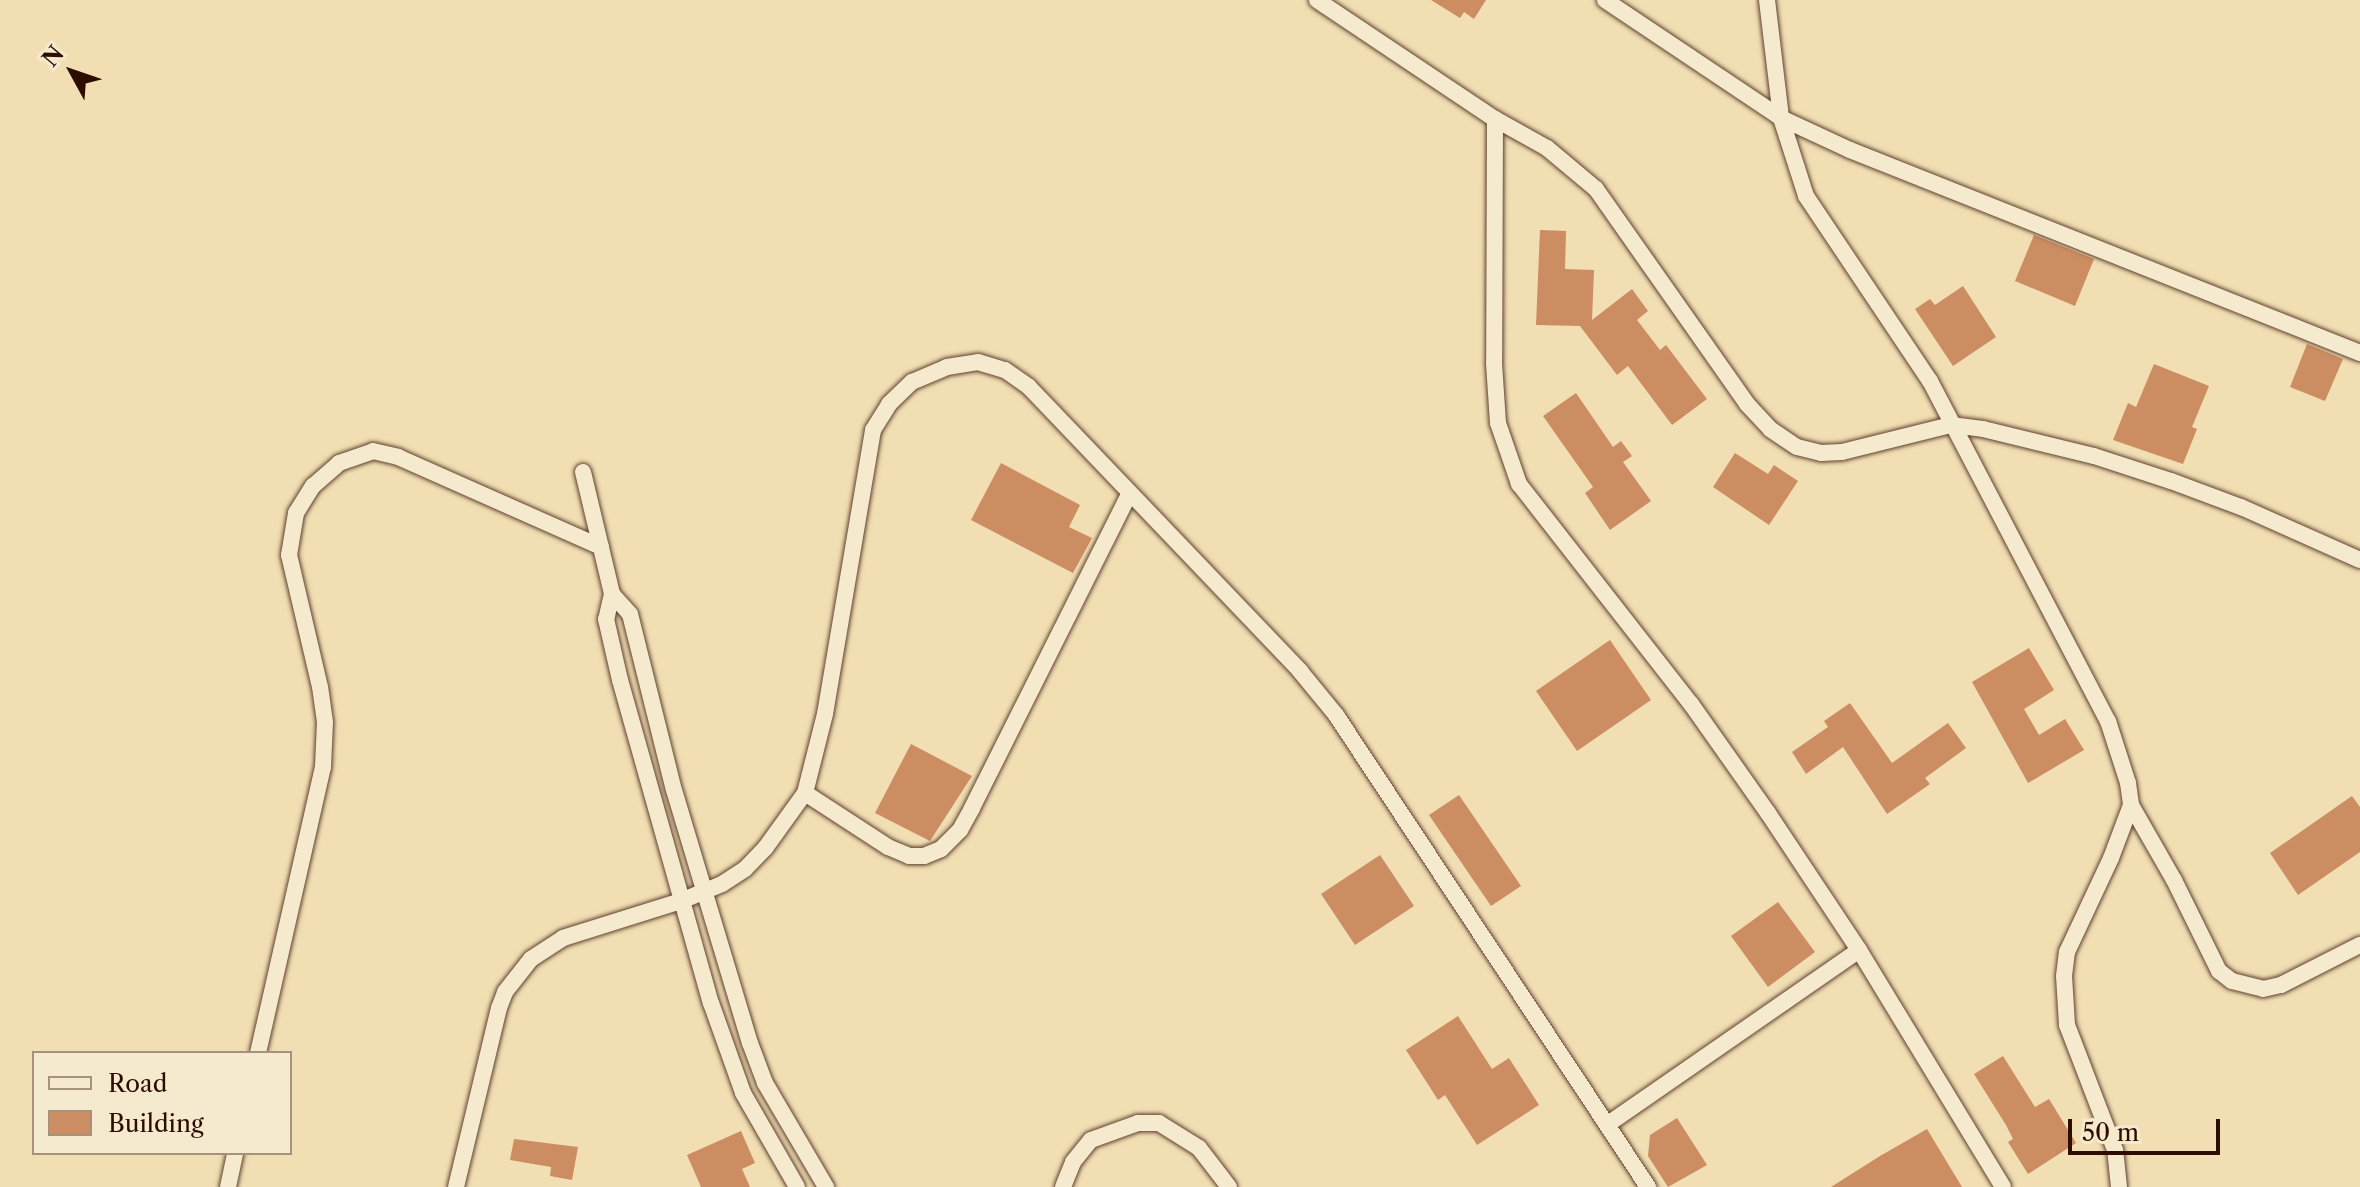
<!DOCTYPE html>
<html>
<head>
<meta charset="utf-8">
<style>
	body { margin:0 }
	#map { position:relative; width:2360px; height:1187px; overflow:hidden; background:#f1deb3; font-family:"Libre Caslon Text",serif }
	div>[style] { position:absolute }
	.building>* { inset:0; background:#cc8d62 }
	.roads { filter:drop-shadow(0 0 2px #5f412e) drop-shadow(0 0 2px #5f412e) }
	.minor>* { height:16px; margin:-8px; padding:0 8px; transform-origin:8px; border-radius:8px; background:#f6eace }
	span { translate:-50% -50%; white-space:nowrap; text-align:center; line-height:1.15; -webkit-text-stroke:6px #f6eace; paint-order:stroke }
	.legend { position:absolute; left:32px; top:1051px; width:260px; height:104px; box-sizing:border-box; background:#f6eace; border:2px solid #a6927c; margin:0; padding:10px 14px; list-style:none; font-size:24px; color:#2e0d01 }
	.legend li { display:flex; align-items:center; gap:16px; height:40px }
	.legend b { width:40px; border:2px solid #a6927c }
	.north { position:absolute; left:32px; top:32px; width:80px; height:80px; -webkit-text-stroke:6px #f6eace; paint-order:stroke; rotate:310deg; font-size:22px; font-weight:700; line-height:32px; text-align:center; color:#2e0d01 }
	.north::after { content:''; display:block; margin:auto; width:28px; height:36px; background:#2e0d01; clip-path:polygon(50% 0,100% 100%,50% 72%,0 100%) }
	.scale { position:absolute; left:2068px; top:1119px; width:152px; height:36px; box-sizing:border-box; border:4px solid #2e0d01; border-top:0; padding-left:10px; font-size:24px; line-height:28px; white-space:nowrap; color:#2e0d01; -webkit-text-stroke:6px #f6eace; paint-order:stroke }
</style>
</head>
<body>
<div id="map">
	<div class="building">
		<div style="clip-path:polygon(1431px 0,1486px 0,1474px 19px,1464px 12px,1460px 18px)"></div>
		<div style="clip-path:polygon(1540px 230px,1566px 231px,1565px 269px,1594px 270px,1592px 320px,1632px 289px,1648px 311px,1637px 320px,1660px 350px,1666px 345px,1707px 399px,1672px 425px,1628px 366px,1617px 375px,1580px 326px,1536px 325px)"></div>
		<div style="clip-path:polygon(2034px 235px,2094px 259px,2075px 306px,2015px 281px)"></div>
		<div style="clip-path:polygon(1963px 286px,1996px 337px,1953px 366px,1915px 309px,1930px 299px,1935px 305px)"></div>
		<div style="clip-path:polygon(2307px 344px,2343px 359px,2325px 401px,2290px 387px)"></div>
		<div style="clip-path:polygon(2154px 364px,2209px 386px,2192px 427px,2197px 429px,2183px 464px,2113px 440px,2128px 403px,2136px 407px)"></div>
		<div style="clip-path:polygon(1576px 393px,1613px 447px,1621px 441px,1632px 456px,1623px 462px,1651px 501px,1610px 530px,1585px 493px,1593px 487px,1543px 416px)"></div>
		<div style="clip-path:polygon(1735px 453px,1768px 474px,1774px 465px,1798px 481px,1769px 525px,1713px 487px)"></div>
		<div style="clip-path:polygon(1001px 463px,1080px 505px,1069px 527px,1092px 538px,1073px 573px,971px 520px)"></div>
		<div style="clip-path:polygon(1610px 640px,1651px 700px,1577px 751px,1536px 691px)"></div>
		<div style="clip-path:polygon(2029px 648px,2054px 690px,2024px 709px,2039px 735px,2065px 719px,2084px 750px,2028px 783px,1972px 682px)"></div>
		<div style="clip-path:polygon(1850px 703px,1892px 763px,1948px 723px,1966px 748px,1925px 778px,1930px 784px,1887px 814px,1843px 747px,1806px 774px,1792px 752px,1828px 727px,1824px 721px)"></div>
		<div style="clip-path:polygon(911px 744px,972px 776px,930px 841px,875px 813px)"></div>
		<div style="clip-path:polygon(1459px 795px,1521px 886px,1491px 906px,1429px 815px)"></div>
		<div style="clip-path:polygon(2352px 796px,2360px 807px,2360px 852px,2298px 895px,2270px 853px)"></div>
		<div style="clip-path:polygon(1380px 855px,1414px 906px,1355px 945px,1321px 894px)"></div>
		<div style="clip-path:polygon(1778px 902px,1815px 952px,1768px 987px,1731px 936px)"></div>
		<div style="clip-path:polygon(1458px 1016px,1492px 1069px,1509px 1058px,1539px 1105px,1477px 1145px,1445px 1095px,1438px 1100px,1406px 1050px)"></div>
		<div style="clip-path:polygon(2003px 1056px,2035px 1107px,2049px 1099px,2076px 1143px,2028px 1174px,2008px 1142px,2013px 1139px,2006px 1125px,1974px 1074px)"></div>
		<div style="clip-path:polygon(1677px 1118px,1707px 1165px,1668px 1187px,1648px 1156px,1650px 1135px)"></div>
		<div style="clip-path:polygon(1927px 1129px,1962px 1187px,1831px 1187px,1880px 1156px)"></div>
		<div style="clip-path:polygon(741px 1131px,755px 1163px,742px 1169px,750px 1187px,701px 1187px,687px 1155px)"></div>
		<div style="clip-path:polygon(514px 1139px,578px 1147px,572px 1180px,550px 1176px,551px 1167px,510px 1160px)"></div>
	</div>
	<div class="roads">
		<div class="minor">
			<div style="left:1317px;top:0;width:214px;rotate:33.8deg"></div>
			<div style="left:1495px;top:119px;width:60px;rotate:29.1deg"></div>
			<div style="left:1547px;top:148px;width:64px;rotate:39.9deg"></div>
			<div style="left:1596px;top:189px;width:263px;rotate:54.9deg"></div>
			<div style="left:1747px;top:404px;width:34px;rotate:47deg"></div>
			<div style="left:1770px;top:429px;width:32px;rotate:34deg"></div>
			<div style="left:1797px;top:447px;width:25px;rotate:14deg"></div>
			<div style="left:1821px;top:453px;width:21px;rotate:-3deg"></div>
			<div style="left:1842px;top:452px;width:112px;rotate:-13.9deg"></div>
			<div style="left:1951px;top:425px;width:32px;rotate:7deg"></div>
			<div style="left:1983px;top:429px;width:114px;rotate:13.7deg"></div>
			<div style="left:2094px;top:456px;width:81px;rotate:18deg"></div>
			<div style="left:2171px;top:481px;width:75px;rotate:20.4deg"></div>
			<div style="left:2241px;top:507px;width:130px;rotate:24deg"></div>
			<div style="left:1605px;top:0;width:212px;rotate:33.8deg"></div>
			<div style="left:1781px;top:118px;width:76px;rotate:24.9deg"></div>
			<div style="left:1850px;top:150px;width:549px;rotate:21.7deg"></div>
			<div style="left:1767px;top:0;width:119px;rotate:83.2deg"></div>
			<div style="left:1781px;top:118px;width:82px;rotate:72.2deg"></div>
			<div style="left:1806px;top:196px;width:223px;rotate:56.2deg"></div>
			<div style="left:1930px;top:381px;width:384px;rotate:62.4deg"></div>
			<div style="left:2108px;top:721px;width:65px;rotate:72.1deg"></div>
			<div style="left:2128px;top:783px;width:22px;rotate:82deg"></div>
			<div style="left:2131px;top:805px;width:86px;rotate:60.2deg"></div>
			<div style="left:2174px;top:880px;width:102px;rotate:63.7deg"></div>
			<div style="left:2219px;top:971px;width:16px;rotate:38deg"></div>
			<div style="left:2232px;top:981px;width:32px;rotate:14deg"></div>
			<div style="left:2263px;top:989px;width:18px;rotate:-13deg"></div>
			<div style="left:2281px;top:985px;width:89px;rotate:-26.9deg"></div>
			<div style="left:1495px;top:119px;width:244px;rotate:90.2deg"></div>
			<div style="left:1494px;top:363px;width:60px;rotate:86.2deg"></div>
			<div style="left:1498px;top:423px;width:65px;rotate:71deg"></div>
			<div style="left:1519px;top:484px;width:279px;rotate:52deg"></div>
			<div style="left:1691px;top:704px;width:133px;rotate:54.8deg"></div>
			<div style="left:1768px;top:813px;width:164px;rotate:56.4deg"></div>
			<div style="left:1859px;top:950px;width:277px;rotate:58.7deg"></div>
			<div style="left:583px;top:472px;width:125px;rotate:76.6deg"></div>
			<div style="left:612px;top:594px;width:26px;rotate:103deg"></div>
			<div style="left:606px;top:619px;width:63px;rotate:77.1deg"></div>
			<div style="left:620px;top:680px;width:336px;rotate:74.3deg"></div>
			<div style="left:711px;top:1003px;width:96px;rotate:70.4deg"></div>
			<div style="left:743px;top:1093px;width:108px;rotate:60.1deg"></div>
			<div style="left:612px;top:594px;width:27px;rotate:48deg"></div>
			<div style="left:630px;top:614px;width:181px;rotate:76deg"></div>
			<div style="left:674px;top:790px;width:264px;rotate:73.3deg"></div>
			<div style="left:750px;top:1043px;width:43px;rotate:69.4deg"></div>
			<div style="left:765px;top:1083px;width:121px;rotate:59.6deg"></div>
			<div style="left:805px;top:793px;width:99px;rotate:33deg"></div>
			<div style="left:888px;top:847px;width:23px;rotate:23deg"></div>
			<div style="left:909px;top:856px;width:15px"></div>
			<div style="left:924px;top:856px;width:18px;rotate:-22deg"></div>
			<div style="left:941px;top:849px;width:27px;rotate:-45deg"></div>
			<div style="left:960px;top:830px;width:25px;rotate:-61deg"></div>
			<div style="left:972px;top:808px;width:350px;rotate:-63.4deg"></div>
			<div style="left:258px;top:1053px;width:293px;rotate:-77.2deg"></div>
			<div style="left:323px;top:767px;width:45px;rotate:-87.5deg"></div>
			<div style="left:325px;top:722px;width:35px;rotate:-98deg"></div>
			<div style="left:320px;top:687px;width:136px;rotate:-103.2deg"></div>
			<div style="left:289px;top:555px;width:43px;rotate:-80.5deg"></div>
			<div style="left:296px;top:513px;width:32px;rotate:-58deg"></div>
			<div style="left:313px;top:486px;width:35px;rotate:-41deg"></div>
			<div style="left:339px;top:463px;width:36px;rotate:-19deg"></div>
			<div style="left:373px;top:451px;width:26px;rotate:13deg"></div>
			<div style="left:398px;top:457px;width:222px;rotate:23.9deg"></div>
			<div style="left:1608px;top:1124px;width:305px;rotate:-34.7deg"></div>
			<div style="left:228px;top:1187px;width:35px;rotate:-78deg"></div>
			<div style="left:456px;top:1187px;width:184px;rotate:-76.5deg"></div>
			<div style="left:499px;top:1008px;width:17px;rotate:-69deg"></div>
			<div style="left:505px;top:992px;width:42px;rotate:-51.8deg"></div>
			<div style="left:531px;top:959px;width:38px;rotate:-33deg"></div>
			<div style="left:563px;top:938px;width:124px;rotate:-17.4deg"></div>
			<div style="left:681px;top:901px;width:44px;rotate:-22.5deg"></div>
			<div style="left:722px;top:884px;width:27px;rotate:-33deg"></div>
			<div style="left:745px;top:869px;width:30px;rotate:-46deg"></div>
			<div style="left:766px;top:847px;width:67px;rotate:-54.2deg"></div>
			<div style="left:805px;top:793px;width:81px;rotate:-75.8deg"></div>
			<div style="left:825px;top:714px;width:288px;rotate:-80.4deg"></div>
			<div style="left:873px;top:430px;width:31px;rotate:-58deg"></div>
			<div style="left:889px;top:404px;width:32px;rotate:-44deg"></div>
			<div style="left:912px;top:382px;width:38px;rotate:-23deg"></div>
			<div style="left:947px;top:367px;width:31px;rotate:-9deg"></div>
			<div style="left:978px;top:362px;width:28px;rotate:17deg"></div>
			<div style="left:1005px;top:370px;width:29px;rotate:35deg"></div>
			<div style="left:1029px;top:387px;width:393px;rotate:46.3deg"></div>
			<div style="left:1300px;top:671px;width:57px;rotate:50.7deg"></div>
			<div style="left:1336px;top:715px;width:566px;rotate:56.53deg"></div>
			<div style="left:1063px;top:1187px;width:27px;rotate:-68deg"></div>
			<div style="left:1073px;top:1162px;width:28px;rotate:-51deg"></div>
			<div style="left:1091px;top:1140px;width:50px;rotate:-19.9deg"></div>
			<div style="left:1138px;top:1123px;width:21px"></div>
			<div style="left:1159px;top:1123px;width:47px;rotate:32deg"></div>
			<div style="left:1199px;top:1148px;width:49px;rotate:52.4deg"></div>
			<div style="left:2119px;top:1187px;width:37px;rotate:-96deg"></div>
			<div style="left:2115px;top:1150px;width:134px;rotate:-111deg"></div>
			<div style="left:2067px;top:1025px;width:49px;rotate:-93.5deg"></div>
			<div style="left:2064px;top:976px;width:24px;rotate:-83deg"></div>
			<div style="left:2067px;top:952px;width:104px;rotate:-64.9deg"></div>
			<div style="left:2111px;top:858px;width:57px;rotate:-69.3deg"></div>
		</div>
	</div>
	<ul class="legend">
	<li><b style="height:10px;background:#f6eace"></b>Road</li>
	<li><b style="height:22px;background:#cc8d62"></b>Building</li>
	</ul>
	<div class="north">N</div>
	<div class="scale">50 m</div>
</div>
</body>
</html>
